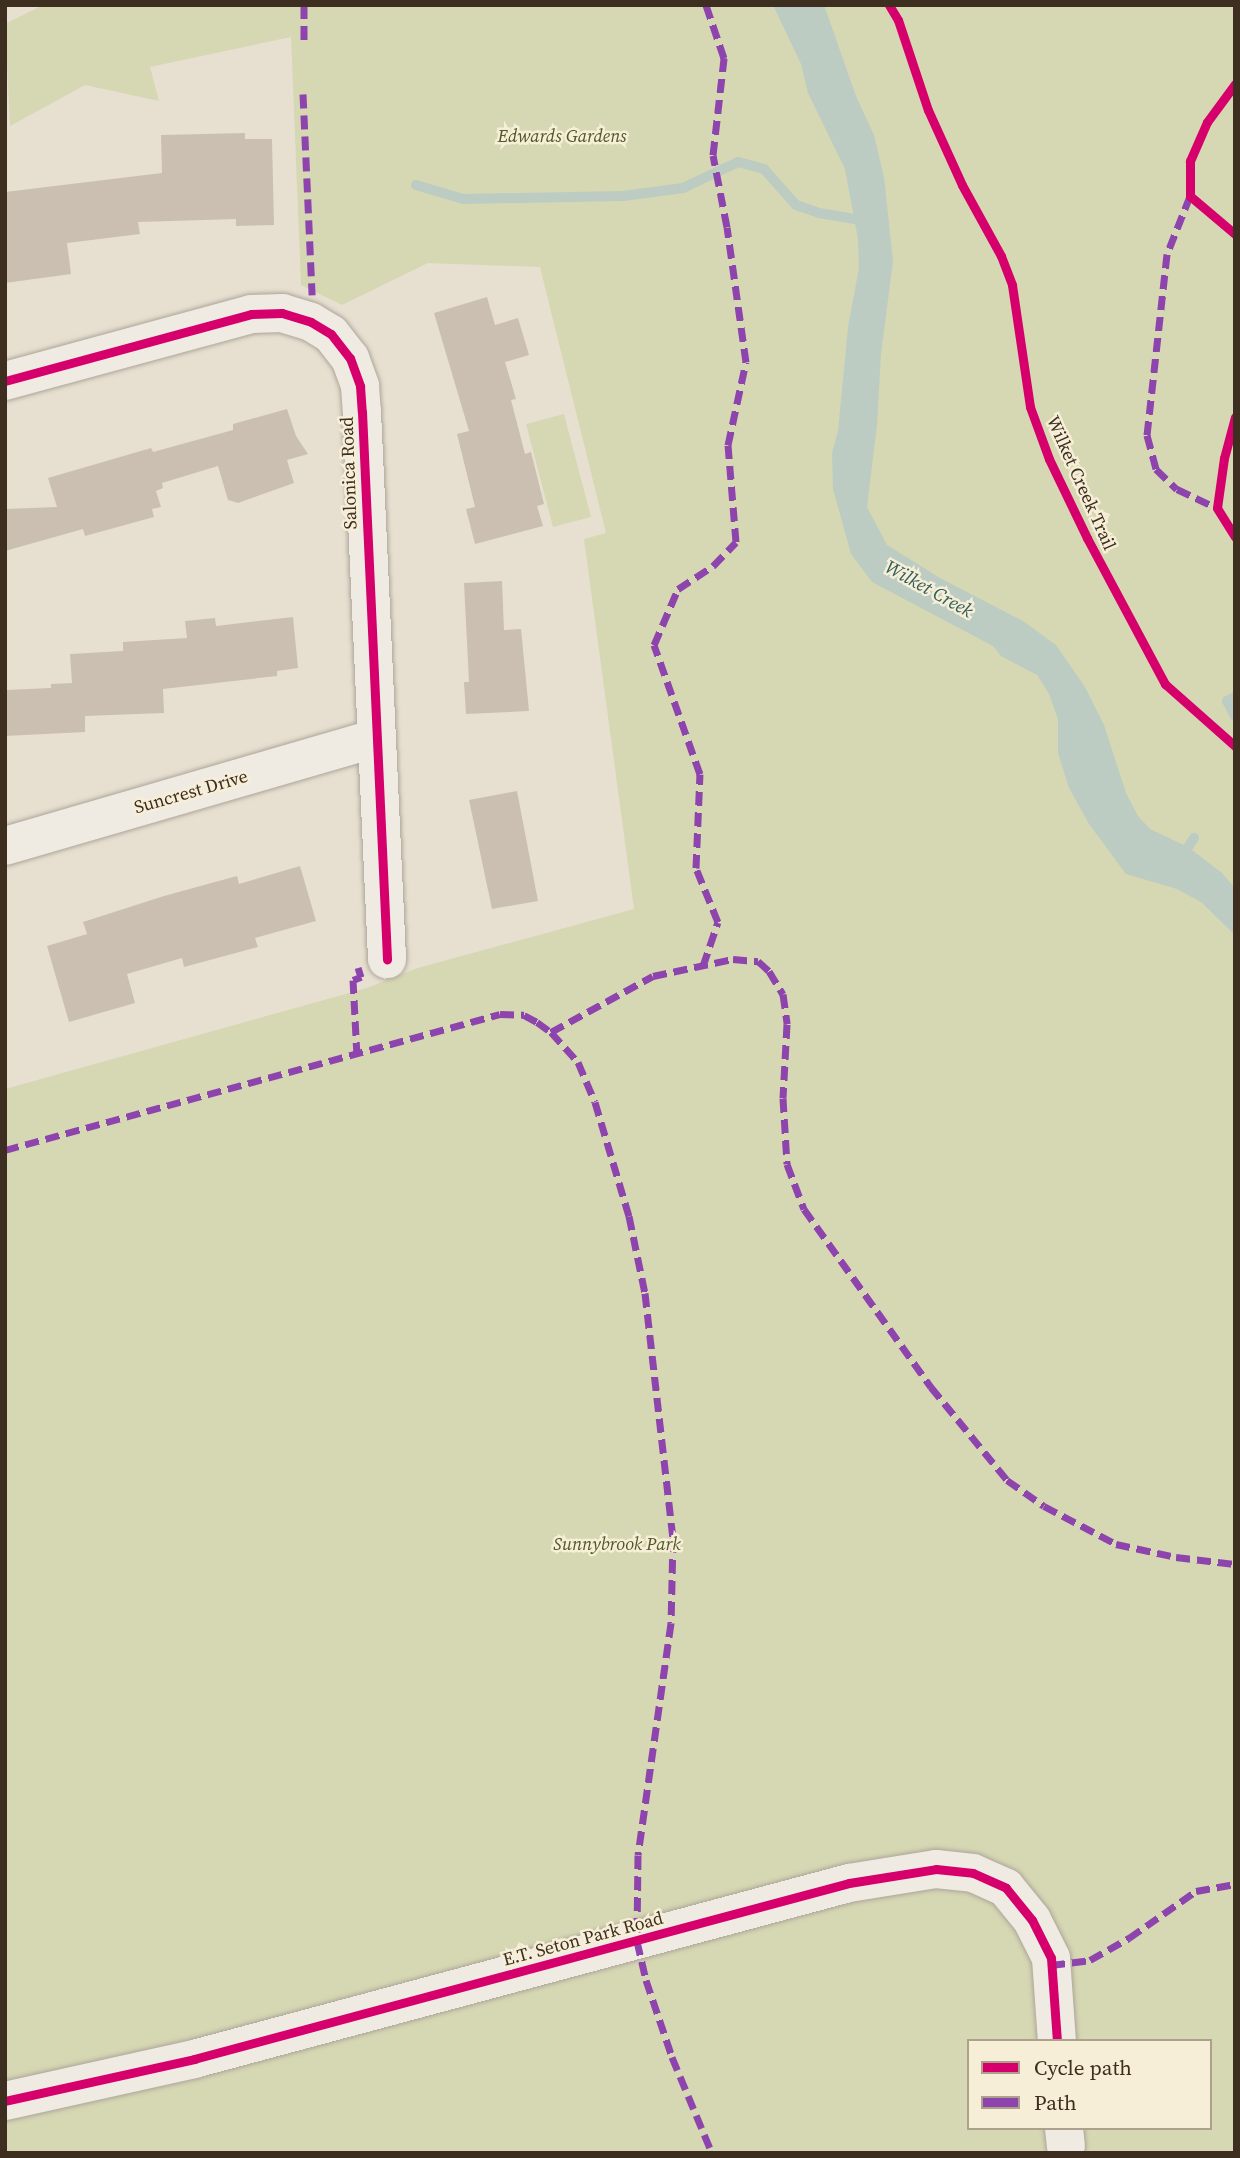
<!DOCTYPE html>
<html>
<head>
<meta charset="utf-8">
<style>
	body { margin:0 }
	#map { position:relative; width:1240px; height:2158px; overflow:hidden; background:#e7e0d1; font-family:"Source Serif 4",serif }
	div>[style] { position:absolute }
	.green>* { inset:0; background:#d6d7b3 }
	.water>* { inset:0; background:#bcccc2 }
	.stream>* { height:10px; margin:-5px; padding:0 5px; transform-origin:5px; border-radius:5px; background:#bcccc2 }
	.building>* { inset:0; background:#cbbfb2 }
	.roads { filter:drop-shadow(0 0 2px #ada599) drop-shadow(0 0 2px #ada599) }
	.minor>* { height:38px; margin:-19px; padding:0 19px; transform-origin:19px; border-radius:19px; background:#efebe3 }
	.quiet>* { height:7px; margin-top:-3.5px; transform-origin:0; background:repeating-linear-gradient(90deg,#8e44ad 0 14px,transparent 0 21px) }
	.cycleway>* { height:9px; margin:-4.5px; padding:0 4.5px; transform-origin:4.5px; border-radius:4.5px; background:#d6006c }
	span { translate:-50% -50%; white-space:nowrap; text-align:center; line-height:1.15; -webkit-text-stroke:5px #f7eed8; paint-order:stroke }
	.park-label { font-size:18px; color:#4d5a26; font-style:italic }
	.street-label { font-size:18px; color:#3d2e20 }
	.water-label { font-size:19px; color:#2f5d5a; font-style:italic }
	.frame { position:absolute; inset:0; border:7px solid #3d2e20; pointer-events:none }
	.legend { position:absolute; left:967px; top:2039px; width:245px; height:91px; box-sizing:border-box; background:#f7eed8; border:2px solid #ada18e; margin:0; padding:9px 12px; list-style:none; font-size:21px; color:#3d2e20 }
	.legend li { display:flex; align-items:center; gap:14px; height:35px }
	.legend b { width:35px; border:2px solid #ada18e }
</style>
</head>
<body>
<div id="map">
	<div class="green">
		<div style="clip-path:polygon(evenodd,43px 5px,1235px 5px,1235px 2153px,5px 2153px,5px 1089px,367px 988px,418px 968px,634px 909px,584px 539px,606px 533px,540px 267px,428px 263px,342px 305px,301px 285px,291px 37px,150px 67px,159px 101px,85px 85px,10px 126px,5px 24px,43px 5px,969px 2041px,1210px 2041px,1210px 2128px,969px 2128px,969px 2041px)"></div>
		<div style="clip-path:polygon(564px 414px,591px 517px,553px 527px,526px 424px)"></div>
	</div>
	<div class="water">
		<div style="clip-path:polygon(773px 5px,824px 5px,856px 96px,874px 135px,884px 177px,893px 261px,881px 354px,877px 425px,867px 507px,887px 545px,940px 578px,1023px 621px,1056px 645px,1085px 687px,1104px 725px,1126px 793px,1138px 816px,1150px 829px,1188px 847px,1222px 873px,1235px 888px,1235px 935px,1201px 902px,1177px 889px,1126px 874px,1089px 824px,1069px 788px,1058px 753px,1058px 719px,1049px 694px,1037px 675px,1001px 656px,993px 646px,872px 582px,851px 554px,833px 489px,832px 453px,838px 431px,848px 327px,859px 268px,858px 239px,845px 169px,808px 93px,801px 64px)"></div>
	</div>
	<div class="stream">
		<div style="left:416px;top:185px;width:49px;rotate:16.6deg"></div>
		<div style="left:463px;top:199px;width:160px;rotate:-1.1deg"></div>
		<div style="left:623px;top:196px;width:61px;rotate:-7.6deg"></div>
		<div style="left:683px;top:188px;width:61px;rotate:-25.3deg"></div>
		<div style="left:738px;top:162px;width:27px;rotate:15deg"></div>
		<div style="left:764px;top:169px;width:48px;rotate:48.4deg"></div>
		<div style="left:796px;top:205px;width:24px;rotate:19deg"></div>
		<div style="left:819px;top:213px;width:49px;rotate:9.5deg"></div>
		<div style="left:1235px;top:697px;width:9px;rotate:153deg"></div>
		<div style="left:1227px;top:701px;width:17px;rotate:62deg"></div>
		<div style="left:1181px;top:858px;width:24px;rotate:-57deg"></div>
	</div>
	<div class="building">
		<div style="clip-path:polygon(245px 133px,245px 139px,272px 139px,274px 225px,236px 226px,236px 219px,138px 222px,140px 234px,67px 243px,71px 274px,5px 283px,5px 192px,162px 173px,161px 135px)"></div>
		<div style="clip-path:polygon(487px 297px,495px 325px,518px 318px,529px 355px,505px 362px,516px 399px,511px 400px,525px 454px,531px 452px,544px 504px,537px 506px,543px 526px,475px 544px,466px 509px,475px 507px,457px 434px,469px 431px,434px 313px)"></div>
		<div style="clip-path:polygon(287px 409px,296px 436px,308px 454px,287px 460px,294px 483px,238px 503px,228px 500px,218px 466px,162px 483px,163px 488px,156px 491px,161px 507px,152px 509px,154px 517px,85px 536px,83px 529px,5px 551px,5px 509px,57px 507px,48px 478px,151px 448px,153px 452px,233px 430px,233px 424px)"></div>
		<div style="clip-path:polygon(502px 581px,504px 630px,521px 629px,529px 711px,466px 714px,464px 682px,469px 682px,464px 583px)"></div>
		<div style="clip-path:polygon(293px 617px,298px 668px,277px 671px,277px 676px,163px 689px,164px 713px,85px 716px,85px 732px,5px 736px,5px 690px,51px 688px,51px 684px,72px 683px,70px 654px,123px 651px,123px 642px,187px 638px,185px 621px,215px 618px,216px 626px)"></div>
		<div style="clip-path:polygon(517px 791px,538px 901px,492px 909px,469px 800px)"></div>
		<div style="clip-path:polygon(300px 866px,316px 921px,255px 938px,258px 947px,184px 967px,182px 958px,127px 974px,135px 1003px,69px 1022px,47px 946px,87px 934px,83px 922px,164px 896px,237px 876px,239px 884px)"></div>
	</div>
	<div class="roads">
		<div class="minor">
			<div style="left:5px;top:381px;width:255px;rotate:-15.2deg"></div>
			<div style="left:251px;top:314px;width:31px;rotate:-2deg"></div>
			<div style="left:282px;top:313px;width:30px;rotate:17deg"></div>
			<div style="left:311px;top:322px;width:23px;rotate:31deg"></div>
			<div style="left:331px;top:334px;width:31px;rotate:52deg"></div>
			<div style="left:350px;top:358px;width:30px;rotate:70deg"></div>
			<div style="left:360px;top:386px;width:26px;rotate:86deg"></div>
			<div style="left:362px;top:412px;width:548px;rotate:87.38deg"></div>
			<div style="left:5px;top:846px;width:386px;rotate:-16.2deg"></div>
			<div style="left:5px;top:2101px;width:194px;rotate:-12.5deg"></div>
			<div style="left:194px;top:2059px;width:678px;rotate:-15.04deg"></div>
			<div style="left:849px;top:1883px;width:88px;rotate:-9.1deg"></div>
			<div style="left:936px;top:1869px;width:37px;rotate:6deg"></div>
			<div style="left:973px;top:1873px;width:36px;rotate:24deg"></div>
			<div style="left:1006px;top:1888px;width:41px;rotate:50.9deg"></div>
			<div style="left:1032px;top:1920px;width:42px;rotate:63.4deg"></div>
			<div style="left:1051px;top:1958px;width:83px;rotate:85.9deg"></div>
			<div style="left:1064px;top:2128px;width:18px;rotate:84deg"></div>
		</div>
	</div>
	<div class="quiet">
		<div style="left:304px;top:5px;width:41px;rotate:90deg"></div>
		<div style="left:303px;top:94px;width:201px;rotate:87.4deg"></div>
		<div style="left:1190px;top:196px;width:62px;rotate:111.6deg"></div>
		<div style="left:1167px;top:254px;width:182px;rotate:96.3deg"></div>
		<div style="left:1147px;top:435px;width:35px;rotate:75deg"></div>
		<div style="left:1156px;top:469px;width:29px;rotate:44deg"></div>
		<div style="left:1177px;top:489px;width:44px;rotate:25.4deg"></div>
		<div style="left:703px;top:966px;width:46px;rotate:-71.2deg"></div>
		<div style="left:718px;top:922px;width:58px;rotate:-112.2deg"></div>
		<div style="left:696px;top:868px;width:94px;rotate:-87.6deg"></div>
		<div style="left:700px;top:774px;width:137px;rotate:-109.6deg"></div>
		<div style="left:654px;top:645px;width:61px;rotate:-66.8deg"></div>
		<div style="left:678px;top:589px;width:42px;rotate:-33.3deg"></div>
		<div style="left:713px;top:566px;width:33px;rotate:-46deg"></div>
		<div style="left:736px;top:542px;width:97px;rotate:-94.7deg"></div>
		<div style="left:728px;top:445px;width:85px;rotate:-77.8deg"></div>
		<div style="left:746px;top:362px;width:136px;rotate:-98deg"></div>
		<div style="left:727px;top:227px;width:73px;rotate:-101deg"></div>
		<div style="left:713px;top:155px;width:98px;rotate:-83.5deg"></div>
		<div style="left:724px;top:58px;width:56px;rotate:-108.8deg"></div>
		<div style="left:551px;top:1032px;width:116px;rotate:-28.8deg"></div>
		<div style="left:653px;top:976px;width:82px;rotate:-12deg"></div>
		<div style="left:733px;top:959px;width:25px;rotate:5deg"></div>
		<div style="left:758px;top:961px;width:15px;rotate:42deg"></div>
		<div style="left:769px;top:971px;width:27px;rotate:59deg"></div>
		<div style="left:783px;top:994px;width:30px;rotate:82deg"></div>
		<div style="left:787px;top:1024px;width:74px;rotate:93.1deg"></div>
		<div style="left:783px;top:1098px;width:66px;rotate:86.5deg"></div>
		<div style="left:787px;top:1164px;width:48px;rotate:69.3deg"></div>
		<div style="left:804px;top:1209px;width:219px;rotate:54.5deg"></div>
		<div style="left:931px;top:1387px;width:120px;rotate:50.7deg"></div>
		<div style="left:1007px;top:1480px;width:45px;rotate:35.1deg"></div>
		<div style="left:1044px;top:1506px;width:81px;rotate:27.8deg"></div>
		<div style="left:1116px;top:1544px;width:61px;rotate:12.2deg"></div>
		<div style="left:1176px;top:1557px;width:59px;rotate:6.8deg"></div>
		<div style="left:357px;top:1056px;width:76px;rotate:-93deg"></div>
		<div style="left:353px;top:980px;width:9px;rotate:-21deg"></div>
		<div style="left:361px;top:977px;width:10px;rotate:-107deg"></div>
		<div style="left:5px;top:1150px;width:513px;rotate:-15.36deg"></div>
		<div style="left:500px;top:1014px;width:24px;rotate:2deg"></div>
		<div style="left:524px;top:1015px;width:15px;rotate:28deg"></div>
		<div style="left:537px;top:1022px;width:17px;rotate:36deg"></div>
		<div style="left:551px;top:1032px;width:40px;rotate:48deg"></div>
		<div style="left:578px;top:1062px;width:43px;rotate:67deg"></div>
		<div style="left:595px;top:1102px;width:119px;rotate:73.4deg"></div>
		<div style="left:629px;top:1216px;width:79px;rotate:78.3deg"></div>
		<div style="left:645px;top:1293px;width:247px;rotate:83.5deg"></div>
		<div style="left:673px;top:1538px;width:85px;rotate:91.3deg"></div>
		<div style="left:671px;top:1623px;width:234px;rotate:98.1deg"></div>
		<div style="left:638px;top:1855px;width:86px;rotate:90.7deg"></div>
		<div style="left:637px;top:1941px;width:40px;rotate:77deg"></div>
		<div style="left:646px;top:1980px;width:81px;rotate:71.3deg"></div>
		<div style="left:672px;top:2057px;width:104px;rotate:67.4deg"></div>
		<div style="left:1051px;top:1965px;width:39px;rotate:-7deg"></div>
		<div style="left:1090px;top:1960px;width:45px;rotate:-29.4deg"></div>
		<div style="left:1129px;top:1938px;width:82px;rotate:-35deg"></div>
		<div style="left:1196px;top:1891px;width:40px;rotate:-10deg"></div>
	</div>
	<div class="cycleway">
		<div style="left:889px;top:5px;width:17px;rotate:59deg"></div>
		<div style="left:898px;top:20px;width:95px;rotate:71.6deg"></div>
		<div style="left:928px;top:110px;width:82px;rotate:65.6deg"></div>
		<div style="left:962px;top:185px;width:81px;rotate:61.2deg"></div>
		<div style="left:1001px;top:256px;width:31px;rotate:69deg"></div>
		<div style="left:1012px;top:285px;width:123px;rotate:81.6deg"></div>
		<div style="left:1030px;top:407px;width:55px;rotate:69.9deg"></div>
		<div style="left:1049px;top:459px;width:88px;rotate:64.3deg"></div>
		<div style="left:1087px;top:538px;width:166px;rotate:61.9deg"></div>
		<div style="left:1165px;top:684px;width:94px;rotate:41.5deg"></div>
		<div style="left:1235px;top:84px;width:47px;rotate:126.4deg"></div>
		<div style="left:1207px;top:122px;width:43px;rotate:113.6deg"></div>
		<div style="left:1190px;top:161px;width:35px;rotate:90deg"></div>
		<div style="left:1190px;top:196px;width:59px;rotate:40.2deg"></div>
		<div style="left:5px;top:381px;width:255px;rotate:-15.2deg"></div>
		<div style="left:251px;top:314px;width:31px;rotate:-2deg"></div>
		<div style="left:282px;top:313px;width:30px;rotate:17deg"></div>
		<div style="left:311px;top:322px;width:23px;rotate:31deg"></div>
		<div style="left:331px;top:334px;width:31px;rotate:52deg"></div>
		<div style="left:350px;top:358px;width:30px;rotate:70deg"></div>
		<div style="left:360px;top:386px;width:26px;rotate:86deg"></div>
		<div style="left:362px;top:412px;width:548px;rotate:87.38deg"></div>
		<div style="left:1235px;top:417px;width:42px;rotate:105deg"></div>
		<div style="left:1224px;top:458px;width:50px;rotate:98deg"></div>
		<div style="left:1217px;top:508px;width:34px;rotate:58deg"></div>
		<div style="left:5px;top:2101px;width:194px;rotate:-12.5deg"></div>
		<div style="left:194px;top:2059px;width:678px;rotate:-15.04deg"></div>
		<div style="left:849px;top:1883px;width:88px;rotate:-9.1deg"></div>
		<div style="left:936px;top:1869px;width:37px;rotate:6deg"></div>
		<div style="left:973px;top:1873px;width:36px;rotate:24deg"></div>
		<div style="left:1006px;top:1888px;width:41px;rotate:50.9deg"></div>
		<div style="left:1032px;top:1920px;width:42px;rotate:63.4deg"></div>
		<div style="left:1051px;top:1958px;width:83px;rotate:85.9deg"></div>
	</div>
	<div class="park-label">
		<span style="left:562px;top:136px">Edwards Gardens</span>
		<span style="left:617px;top:1544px">Sunnybrook Park</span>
	</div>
	<div class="street-label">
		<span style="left:349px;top:473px;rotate:-92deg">Salonica Road</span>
		<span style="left:1081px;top:483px;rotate:66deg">Wilket Creek Trail</span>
		<span style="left:191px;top:792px;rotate:-16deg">Suncrest Drive</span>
		<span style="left:583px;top:1939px;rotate:-15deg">E.T. Seton Park Road</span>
	</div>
	<div class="water-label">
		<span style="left:929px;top:589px;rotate:29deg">Wilket Creek</span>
	</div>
	<div class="frame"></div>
	<ul class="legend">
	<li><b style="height:9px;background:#d6006c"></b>Cycle path</li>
	<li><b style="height:9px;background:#8e44ad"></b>Path</li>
	</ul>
</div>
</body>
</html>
